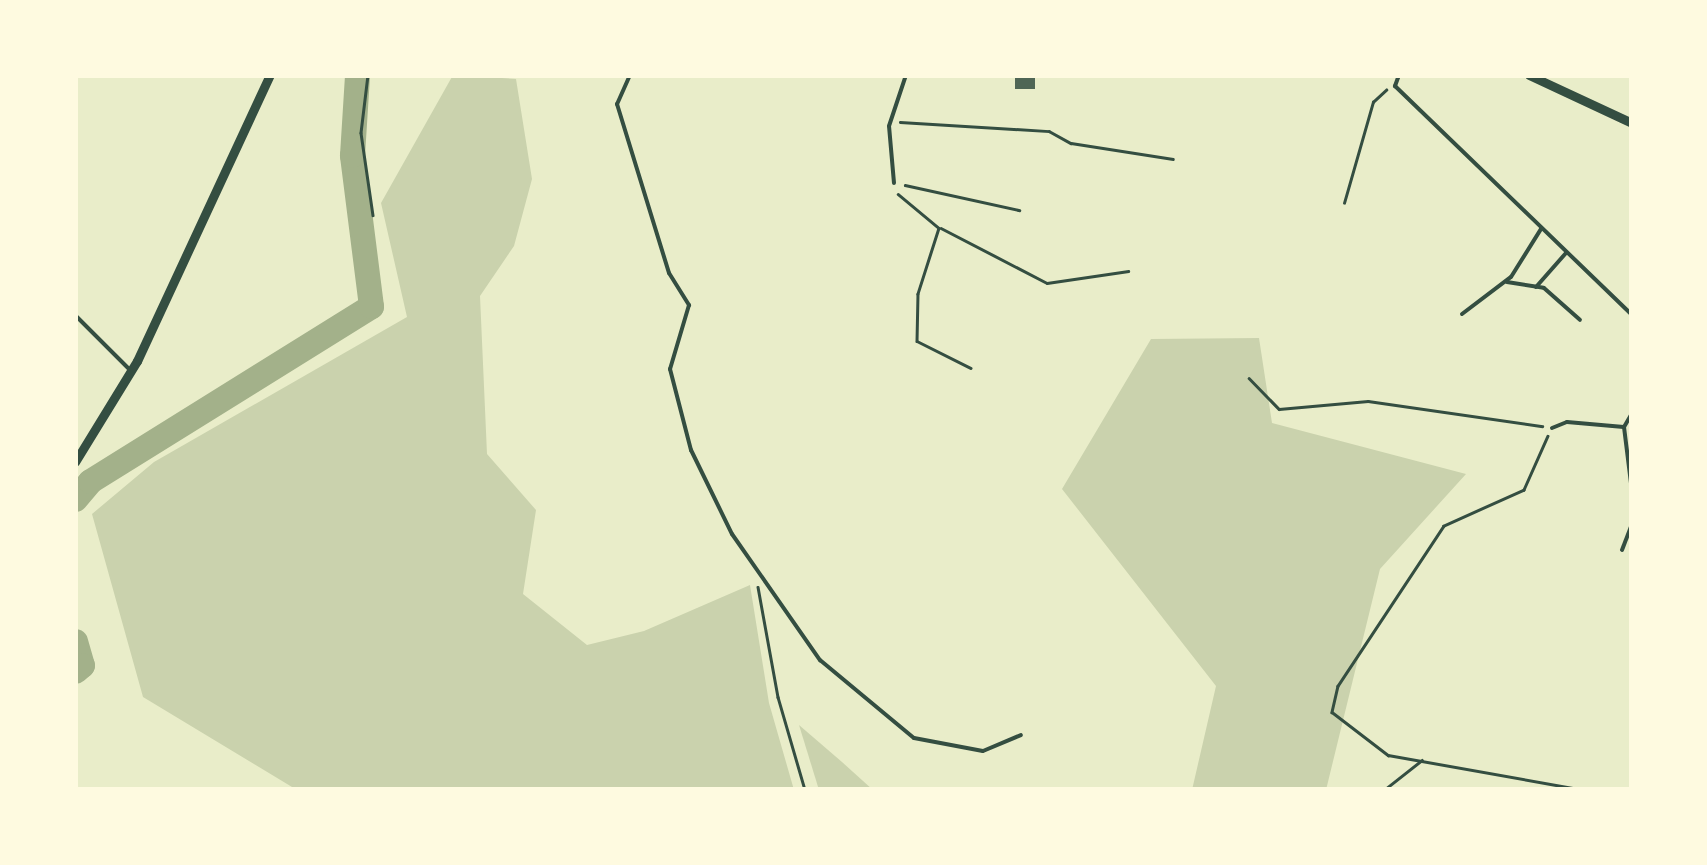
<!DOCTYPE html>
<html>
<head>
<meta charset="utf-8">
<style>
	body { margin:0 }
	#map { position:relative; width:1707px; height:865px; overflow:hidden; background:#e9edc9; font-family:Signika,sans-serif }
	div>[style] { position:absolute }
	.green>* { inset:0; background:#cad2ad }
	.river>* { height:25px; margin:-12.5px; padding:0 12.5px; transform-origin:12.5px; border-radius:12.5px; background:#a3b18a }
	.building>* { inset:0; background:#4f6655 }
	.path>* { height:2.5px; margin:-1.25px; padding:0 1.25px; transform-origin:1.25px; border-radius:1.25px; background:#344e41 }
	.service>* { height:4px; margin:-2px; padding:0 2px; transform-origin:2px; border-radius:2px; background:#344e41 }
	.tertiary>* { height:9px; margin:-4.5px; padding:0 4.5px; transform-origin:4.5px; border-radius:4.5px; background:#344e41 }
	span { translate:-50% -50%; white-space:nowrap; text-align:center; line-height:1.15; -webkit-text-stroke:8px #fefae0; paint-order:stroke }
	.frame { position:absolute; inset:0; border:78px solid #fefae0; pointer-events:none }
</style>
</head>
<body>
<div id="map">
	<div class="green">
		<div style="clip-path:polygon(453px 75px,516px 79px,532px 179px,514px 246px,480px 296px,487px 454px,536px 510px,523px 594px,587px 645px,644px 631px,750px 585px,769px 703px,794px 790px,297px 790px,143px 697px,92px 514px,154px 462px,407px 317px,381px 203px)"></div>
		<div style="clip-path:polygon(1259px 338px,1272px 423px,1466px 474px,1380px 569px,1326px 790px,1192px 790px,1216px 686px,1062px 489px,1151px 339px)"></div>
		<div style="clip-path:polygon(799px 725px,842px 762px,873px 790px,819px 790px)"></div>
	</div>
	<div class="river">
		<div style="left:75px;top:499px;width:23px;rotate:-50deg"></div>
		<div style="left:90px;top:481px;width:331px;rotate:-31.9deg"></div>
		<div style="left:371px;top:306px;width:152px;rotate:-97.2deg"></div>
		<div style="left:352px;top:155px;width:80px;rotate:-86.4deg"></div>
		<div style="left:75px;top:641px;width:25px;rotate:74deg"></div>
		<div style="left:82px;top:665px;width:9px;rotate:139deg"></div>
	</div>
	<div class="building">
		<div style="clip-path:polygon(1015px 75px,1035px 75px,1035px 89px,1015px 89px)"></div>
	</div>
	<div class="path">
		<div style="left:368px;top:75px;width:58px;rotate:96.9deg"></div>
		<div style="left:361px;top:133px;width:83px;rotate:81.7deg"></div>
		<div style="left:900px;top:122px;width:149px;rotate:3.5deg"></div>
		<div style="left:1049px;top:131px;width:25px;rotate:29deg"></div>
		<div style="left:1071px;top:143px;width:103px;rotate:8.9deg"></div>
		<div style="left:905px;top:185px;width:117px;rotate:12.4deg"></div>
		<div style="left:898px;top:194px;width:53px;rotate:39.7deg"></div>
		<div style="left:939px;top:228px;width:69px;rotate:107.7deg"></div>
		<div style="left:918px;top:294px;width:47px;rotate:91.2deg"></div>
		<div style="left:917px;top:341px;width:60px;rotate:26.6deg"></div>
		<div style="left:1344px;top:203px;width:105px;rotate:-74deg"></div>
		<div style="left:1373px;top:102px;width:18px;rotate:-43deg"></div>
		<div style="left:941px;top:228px;width:119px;rotate:27.4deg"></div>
		<div style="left:1047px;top:283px;width:82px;rotate:-8.4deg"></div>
		<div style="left:1249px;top:378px;width:43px;rotate:45.9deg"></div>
		<div style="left:1279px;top:409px;width:89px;rotate:-5.1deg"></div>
		<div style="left:1368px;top:401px;width:176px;rotate:8.2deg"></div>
		<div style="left:1548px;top:436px;width:59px;rotate:114deg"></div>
		<div style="left:1524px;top:490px;width:88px;rotate:155.8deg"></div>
		<div style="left:1444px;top:526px;width:192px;rotate:123.5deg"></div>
		<div style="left:1338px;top:686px;width:27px;rotate:103deg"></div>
		<div style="left:1332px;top:712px;width:71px;rotate:37.5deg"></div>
		<div style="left:1388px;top:755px;width:200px;rotate:10.1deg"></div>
		<div style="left:758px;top:587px;width:112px;rotate:79.7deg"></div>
		<div style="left:778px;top:697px;width:97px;rotate:73.8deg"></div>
		<div style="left:1384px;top:790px;width:48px;rotate:-38.3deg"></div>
	</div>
	<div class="service">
		<div style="left:630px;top:75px;width:32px;rotate:114deg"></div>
		<div style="left:617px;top:104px;width:177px;rotate:72.9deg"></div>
		<div style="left:669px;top:273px;width:38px;rotate:58deg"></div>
		<div style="left:689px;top:305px;width:67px;rotate:106.5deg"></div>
		<div style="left:670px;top:369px;width:84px;rotate:75.5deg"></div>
		<div style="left:691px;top:450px;width:93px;rotate:64deg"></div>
		<div style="left:732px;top:534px;width:154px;rotate:55.1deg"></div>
		<div style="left:820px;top:660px;width:122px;rotate:39.7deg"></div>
		<div style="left:914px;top:738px;width:70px;rotate:10.7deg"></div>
		<div style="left:983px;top:751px;width:41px;rotate:-22.8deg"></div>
		<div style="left:1399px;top:75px;width:12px;rotate:110deg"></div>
		<div style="left:1395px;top:86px;width:330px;rotate:44deg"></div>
		<div style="left:894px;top:183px;width:57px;rotate:-95deg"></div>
		<div style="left:889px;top:126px;width:54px;rotate:-71.6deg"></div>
		<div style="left:1507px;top:282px;width:37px;rotate:9deg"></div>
		<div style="left:1544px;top:288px;width:48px;rotate:41.6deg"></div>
		<div style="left:1536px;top:287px;width:45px;rotate:-48.6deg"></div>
		<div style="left:1462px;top:314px;width:61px;rotate:-37.1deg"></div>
		<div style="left:1511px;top:277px;width:57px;rotate:-58deg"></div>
		<div style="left:75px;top:315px;width:75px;rotate:45deg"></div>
		<div style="left:1624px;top:427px;width:64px;rotate:82.9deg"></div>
		<div style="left:1552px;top:428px;width:16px;rotate:-22deg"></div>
		<div style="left:1567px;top:422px;width:57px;rotate:5deg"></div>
		<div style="left:1624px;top:427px;width:16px;rotate:-60deg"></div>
		<div style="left:1622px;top:550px;width:28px;rotate:-69deg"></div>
	</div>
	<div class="tertiary">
		<div style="left:1529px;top:75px;width:114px;rotate:25deg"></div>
		<div style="left:75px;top:462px;width:119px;rotate:-58.5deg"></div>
		<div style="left:137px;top:361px;width:315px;rotate:-65.1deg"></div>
	</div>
	<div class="frame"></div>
</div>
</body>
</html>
